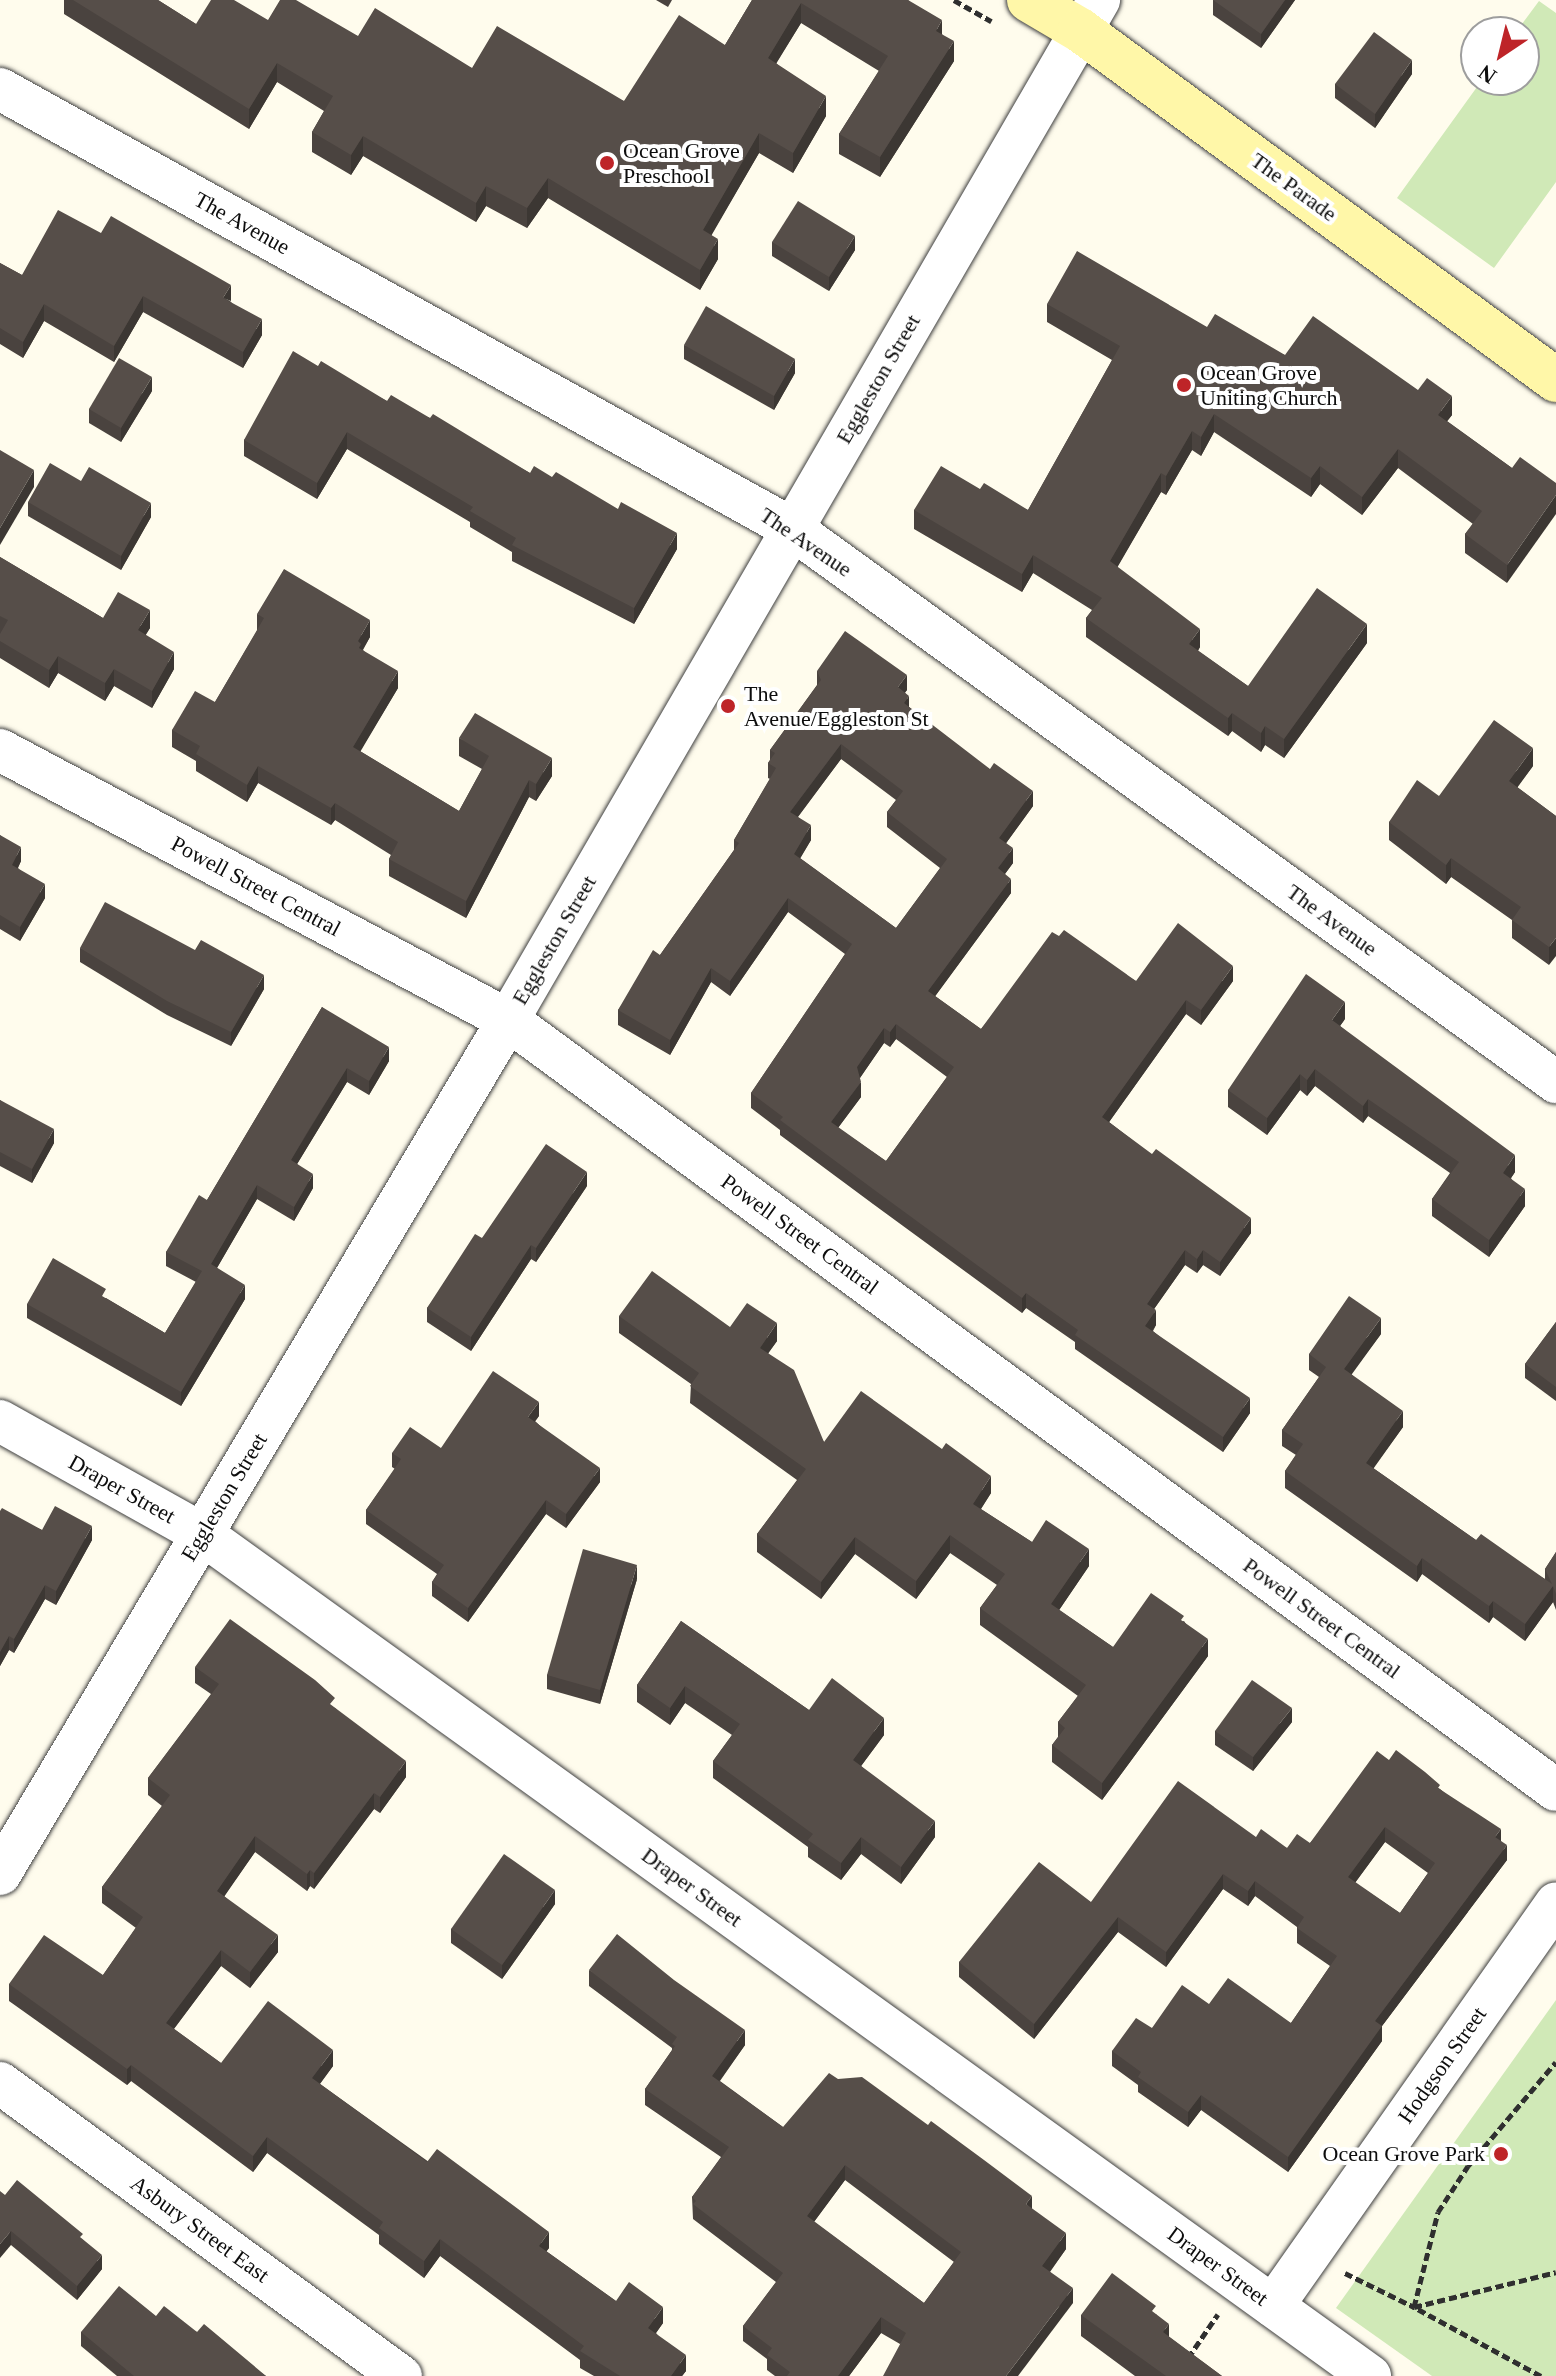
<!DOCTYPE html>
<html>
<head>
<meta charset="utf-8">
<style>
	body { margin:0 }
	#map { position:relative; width:1556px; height:2376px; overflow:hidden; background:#fffced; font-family:Georgia,serif }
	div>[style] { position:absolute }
	.green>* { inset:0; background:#d0e9b7 }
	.path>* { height:5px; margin-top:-2.5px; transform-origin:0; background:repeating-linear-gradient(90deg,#2f2f2f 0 8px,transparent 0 12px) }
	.roads { filter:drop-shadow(0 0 2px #404040) drop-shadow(0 0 2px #404040) }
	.minor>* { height:42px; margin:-21px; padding:0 21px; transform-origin:21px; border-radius:21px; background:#fff }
	.secondary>* { height:44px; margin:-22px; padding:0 22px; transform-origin:22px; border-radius:22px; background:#fff7a8 }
	.wall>* { inset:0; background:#4a433f }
	.shaded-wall>* { inset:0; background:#3c3733 }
	.building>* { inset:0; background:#564e49 }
	.dots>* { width:22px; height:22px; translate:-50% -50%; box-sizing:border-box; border:4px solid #fff; border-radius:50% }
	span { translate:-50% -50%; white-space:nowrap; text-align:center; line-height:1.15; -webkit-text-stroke:8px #fff; paint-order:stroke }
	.poi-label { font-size:22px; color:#0d0d0d }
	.left { translate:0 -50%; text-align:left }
	.right { translate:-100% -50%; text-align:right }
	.street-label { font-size:22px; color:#0d0d0d }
	.north { position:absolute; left:1460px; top:16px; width:80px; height:80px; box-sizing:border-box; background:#fff; border:2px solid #9e9e9e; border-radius:50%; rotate:215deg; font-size:22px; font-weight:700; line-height:32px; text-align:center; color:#0d0d0d }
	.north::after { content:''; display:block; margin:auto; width:28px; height:36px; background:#be2428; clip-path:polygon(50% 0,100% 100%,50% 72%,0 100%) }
</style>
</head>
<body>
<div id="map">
	<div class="green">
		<div style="clip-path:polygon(1539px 1px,1556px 13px,1556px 182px,1494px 268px,1397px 198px,1482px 80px,1524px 80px,1524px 32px,1516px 32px)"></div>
		<div style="clip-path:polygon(1556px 2000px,1556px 2376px,1432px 2376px,1336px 2308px)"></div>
	</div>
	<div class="path">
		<div style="left:954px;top:0;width:43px;rotate:29.6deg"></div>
		<div style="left:1345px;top:2273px;width:77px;rotate:26.2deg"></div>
		<div style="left:1414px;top:2307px;width:146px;rotate:-13.8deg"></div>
		<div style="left:1188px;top:2358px;width:53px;rotate:-55.7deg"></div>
		<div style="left:1541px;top:2376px;width:145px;rotate:-151.5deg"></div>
		<div style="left:1414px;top:2307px;width:98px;rotate:-75.8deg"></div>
		<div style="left:1438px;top:2212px;width:55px;rotate:-56.9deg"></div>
		<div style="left:1468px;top:2166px;width:136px;rotate:-49.8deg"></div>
	</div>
	<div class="roads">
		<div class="minor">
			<div style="left:0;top:89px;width:905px;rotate:29.03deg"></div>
			<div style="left:791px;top:528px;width:945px;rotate:35.91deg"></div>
			<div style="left:0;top:750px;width:575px;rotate:27.99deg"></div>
			<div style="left:508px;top:1020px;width:1300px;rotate:36.31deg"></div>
			<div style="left:0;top:1421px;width:231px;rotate:29.2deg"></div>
			<div style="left:202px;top:1534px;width:1440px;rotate:35.79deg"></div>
			<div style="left:0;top:1874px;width:994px;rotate:-59.25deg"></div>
			<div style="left:508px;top:1020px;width:1179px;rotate:-59.91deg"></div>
			<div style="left:0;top:2083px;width:497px;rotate:36.2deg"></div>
			<div style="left:1273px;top:2306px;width:492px;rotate:-54.9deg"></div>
		</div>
		<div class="secondary">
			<div style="left:1029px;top:0;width:59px;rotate:30.5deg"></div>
			<div style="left:1080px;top:30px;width:591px;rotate:36.33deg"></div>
		</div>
	</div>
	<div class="wall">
		<div style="clip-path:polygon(64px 0,158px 0,196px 24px,268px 20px,358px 36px,472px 68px,624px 101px,725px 45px,752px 0,908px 0,942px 34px,954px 61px,880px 177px,839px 154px,839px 134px,879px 71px,801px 23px,776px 63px,826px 116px,793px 173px,759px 153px,711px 235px,718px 259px,700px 290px,548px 198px,527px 228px,486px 206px,476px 222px,363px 156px,351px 175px,312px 152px,312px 132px,324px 111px,277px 82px,249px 129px,64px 14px)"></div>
		<div style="clip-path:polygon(656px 0,672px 0,668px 7px)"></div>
		<div style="clip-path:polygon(1213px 0,1295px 0,1261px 48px,1213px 15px)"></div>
		<div style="clip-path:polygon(1412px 74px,1375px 128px,1335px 98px,1335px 84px)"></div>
		<div style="clip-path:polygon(101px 233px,230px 301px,262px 335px,243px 368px,143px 312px,114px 362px,44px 321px,23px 358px,0 344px,0 263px,22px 275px)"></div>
		<div style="clip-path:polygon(772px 242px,855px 250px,829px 291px,772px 256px)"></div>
		<div style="clip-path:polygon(1047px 304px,1207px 327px,1452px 415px,1447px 421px,1512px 468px,1507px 583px,1465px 553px,1465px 534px,1473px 524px,1398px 468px,1362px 515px,1320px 484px,1311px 497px,1214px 432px,1201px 456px,1192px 450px,1166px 495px,1161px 492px,1117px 567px,1200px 647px,1198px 651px,1248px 686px,1367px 643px,1284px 758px,1265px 745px,1261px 752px,1232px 731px,1228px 736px,1086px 637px,1086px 618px,1092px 610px,1033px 573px,1022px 592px,914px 529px,914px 510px,980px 489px,1028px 510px,1112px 360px,1047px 322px)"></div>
		<div style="clip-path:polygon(684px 345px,795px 373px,774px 410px,684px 359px)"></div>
		<div style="clip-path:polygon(318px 366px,387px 401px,430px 418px,530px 473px,677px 549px,634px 624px,512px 561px,512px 552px,470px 527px,470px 522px,347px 449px,317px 499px,244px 456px,244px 440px)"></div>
		<div style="clip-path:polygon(152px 391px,121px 442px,89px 423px,89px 409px)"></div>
		<div style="clip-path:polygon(28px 502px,151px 517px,121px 570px,28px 516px)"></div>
		<div style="clip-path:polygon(0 557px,103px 618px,150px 628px,145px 635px,174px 669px,152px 708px,114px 686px,105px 701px,58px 673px,49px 688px,0 658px)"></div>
		<div style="clip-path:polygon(257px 614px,370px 637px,363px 650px,398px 688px,360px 751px,459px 811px,482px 769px,459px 756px,459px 738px,552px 776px,536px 801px,529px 797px,466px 918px,389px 876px,389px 859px,391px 855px,335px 820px,331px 825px,258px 783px,247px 802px,196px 771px,196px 761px,172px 747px,172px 730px,215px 702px,257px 631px)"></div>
		<div style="clip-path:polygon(evenodd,817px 671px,907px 690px,905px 692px,909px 707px,1033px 806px,1006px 843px,1013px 863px,1005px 874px,1011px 893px,935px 996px,981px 1029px,1059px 936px,1136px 981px,1233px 981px,1201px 1025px,1186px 1014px,1109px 1122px,1251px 1233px,1220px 1276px,1203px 1265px,1197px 1273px,1185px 1265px,1154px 1309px,1156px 1325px,1153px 1331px,1250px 1413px,1223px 1452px,1075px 1349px,1075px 1342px,1026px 1308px,1022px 1313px,869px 1201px,780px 1135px,780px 1130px,751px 1108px,751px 1093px,845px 954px,788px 912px,730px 996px,711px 982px,670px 1055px,618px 1025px,618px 1010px,660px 955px,734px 850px,734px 840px,770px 779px,768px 778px,768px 763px,770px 760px,770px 750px,817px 685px,817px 671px,841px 759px,896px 800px,887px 812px,887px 827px,940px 868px,896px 928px,800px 858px,811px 840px,798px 817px,841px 759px,817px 671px,896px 1039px,947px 1077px,886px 1161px,838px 1128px,861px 1097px,860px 1078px,884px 1043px,890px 1047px,896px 1039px)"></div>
		<div style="clip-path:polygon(1533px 766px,1517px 787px,1556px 816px,1549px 965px,1512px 938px,1512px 920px,1451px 877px,1446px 884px,1389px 840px,1389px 822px,1439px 796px)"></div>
		<div style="clip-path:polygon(0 835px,21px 861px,18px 868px,45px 898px,20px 941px,0 929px)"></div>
		<div style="clip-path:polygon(80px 948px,264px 989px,231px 1046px,167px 1015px,80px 962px)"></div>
		<div style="clip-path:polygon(322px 1007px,389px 1061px,369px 1095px,347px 1082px,297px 1164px,313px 1188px,294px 1221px,257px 1199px,217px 1268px,245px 1299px,181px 1406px,27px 1318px,27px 1304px,106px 1298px,165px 1333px,196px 1282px,166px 1266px,166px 1252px,207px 1200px)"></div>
		<div style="clip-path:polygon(1345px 1019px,1340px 1026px,1515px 1172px,1511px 1178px,1525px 1206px,1489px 1257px,1432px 1216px,1432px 1199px,1450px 1173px,1368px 1116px,1363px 1123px,1315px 1086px,1307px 1096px,1300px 1090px,1267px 1135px,1228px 1107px,1228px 1090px)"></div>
		<div style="clip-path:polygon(0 1100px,54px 1143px,32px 1183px,0 1166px)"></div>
		<div style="clip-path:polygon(587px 1186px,536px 1262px,531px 1259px,471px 1351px,427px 1322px,427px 1308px,482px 1238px)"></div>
		<div style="clip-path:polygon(619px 1316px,730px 1327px,777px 1341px,768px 1353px,824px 1442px,991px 1493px,981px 1509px,1032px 1542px,1089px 1566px,1059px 1610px,1113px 1647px,1184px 1621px,1208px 1656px,1102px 1800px,1052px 1762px,1052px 1745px,1058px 1737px,1058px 1722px,1078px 1696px,980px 1625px,980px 1608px,997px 1585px,950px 1553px,916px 1599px,855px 1554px,821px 1599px,757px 1552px,757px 1534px,797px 1480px,690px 1403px,691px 1384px,619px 1333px)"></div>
		<div style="clip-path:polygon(1556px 1322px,1556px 1401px,1525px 1378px,1525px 1364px)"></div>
		<div style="clip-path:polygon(1381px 1334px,1351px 1374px,1403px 1427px,1373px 1468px,1476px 1540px,1545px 1579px,1545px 1569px,1556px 1552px,1556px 1610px,1553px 1602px,1525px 1641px,1493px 1617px,1489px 1623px,1422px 1574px,1417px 1582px,1285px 1488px,1285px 1471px,1296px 1455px,1282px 1446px,1282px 1430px,1319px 1377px,1309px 1370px,1309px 1354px)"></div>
		<div style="clip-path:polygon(539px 1416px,535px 1421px,600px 1482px,566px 1528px,546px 1514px,468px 1622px,432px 1596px,432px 1582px,437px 1574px,366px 1524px,366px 1510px,395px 1469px,392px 1467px,392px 1453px,441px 1448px)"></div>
		<div style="clip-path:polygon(0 1511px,42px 1530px,92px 1540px,56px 1605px,45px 1599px,14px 1653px,9px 1650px,0 1666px)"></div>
		<div style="clip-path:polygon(637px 1579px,600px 1704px,547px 1689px,547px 1675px)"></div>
		<div style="clip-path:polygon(681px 1621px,809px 1710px,884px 1735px,861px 1766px,935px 1837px,901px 1884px,861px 1854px,841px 1880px,808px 1857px,808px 1847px,713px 1778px,713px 1761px,732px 1735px,685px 1703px,670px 1725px,637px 1702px,637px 1685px)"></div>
		<div style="clip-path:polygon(195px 1667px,335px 1708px,406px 1777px,380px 1813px,374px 1809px,314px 1889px,310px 1886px,307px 1891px,255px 1852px,224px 1896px,278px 1952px,250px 1988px,221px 1966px,174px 2029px,221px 2063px,333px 2066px,320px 2084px,549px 2248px,546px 2251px,616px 2301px,663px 2323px,656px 2333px,686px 2371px,682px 2376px,594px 2376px,580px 2368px,580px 2360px,440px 2256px,424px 2278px,379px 2244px,379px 2235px,267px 2153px,253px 2172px,131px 2081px,127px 2085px,9px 2001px,9px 1984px,103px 1975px,136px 1928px,102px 1903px,102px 1887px,162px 1806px,148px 1795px,148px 1778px,211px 1694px,195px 1683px)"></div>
		<div style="clip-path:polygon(1292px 1722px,1253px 1771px,1215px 1745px,1215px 1731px)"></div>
		<div style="clip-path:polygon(evenodd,1389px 1760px,1440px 1789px,1501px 1841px,1507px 1860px,1382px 2026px,1382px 2041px,1288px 2172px,1201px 2110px,1188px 2127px,1138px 2092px,1138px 2085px,1112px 2066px,1112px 2051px,1152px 2028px,1209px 2004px,1291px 2023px,1330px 1966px,1297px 1943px,1297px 1927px,1255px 1896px,1248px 1906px,1223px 1889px,1166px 1967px,1118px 1932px,1034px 2039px,959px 1977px,959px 1962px,1091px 1902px,1256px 1837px,1287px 1848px,1310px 1843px,1389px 1760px,1385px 1842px,1428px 1873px,1400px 1913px,1355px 1883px,1385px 1842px)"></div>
		<div style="clip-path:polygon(555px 1904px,502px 1979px,451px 1943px,451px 1929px)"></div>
		<div style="clip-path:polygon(evenodd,589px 1970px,745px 2045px,720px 2081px,783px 2127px,1032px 2209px,1066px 2249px,1050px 2272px,1073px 2303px,900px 2344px,881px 2333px,849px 2376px,775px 2376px,767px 2370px,767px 2359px,743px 2341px,743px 2326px,776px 2282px,693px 2219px,692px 2197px,721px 2157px,645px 2105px,645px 2089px,672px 2050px,672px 2048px,589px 1986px,589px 1970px,845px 2180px,954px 2262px,924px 2303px,814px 2222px,845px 2180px)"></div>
		<div style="clip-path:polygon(5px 2195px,83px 2240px,102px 2269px,77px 2300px,11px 2245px)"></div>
		<div style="clip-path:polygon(1156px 2314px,1169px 2337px,1222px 2376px,1135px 2376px,1081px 2336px,1081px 2315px)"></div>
		<div style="clip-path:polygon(156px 2316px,197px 2332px,266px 2376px,117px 2376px,81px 2346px,81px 2332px)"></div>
	</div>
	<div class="shaded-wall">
		<div style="clip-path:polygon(1285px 0,1295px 0,1261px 48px,1261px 34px)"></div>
		<div style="clip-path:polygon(801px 3px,801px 23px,768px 77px,768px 58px)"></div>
		<div style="clip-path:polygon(942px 20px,942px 40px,936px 31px)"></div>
		<div style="clip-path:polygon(954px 41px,954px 61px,880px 177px,880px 157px)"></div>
		<div style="clip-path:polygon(1412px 60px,1412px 74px,1375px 128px,1375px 114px)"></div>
		<div style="clip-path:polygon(277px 63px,277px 82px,249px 129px,249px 109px)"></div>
		<div style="clip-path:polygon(826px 96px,826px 116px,793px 173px,793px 153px)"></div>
		<div style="clip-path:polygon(759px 133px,759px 153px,703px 250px,703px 230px)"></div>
		<div style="clip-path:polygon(363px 136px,363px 156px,351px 175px,351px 155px)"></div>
		<div style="clip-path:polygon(548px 178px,548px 198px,527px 228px,527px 208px)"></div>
		<div style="clip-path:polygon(486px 186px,486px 206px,476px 222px,476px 203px)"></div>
		<div style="clip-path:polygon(855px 236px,855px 250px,829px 291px,829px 277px)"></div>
		<div style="clip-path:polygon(718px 239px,718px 259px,700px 290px,700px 270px)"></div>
		<div style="clip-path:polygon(231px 285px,231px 301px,223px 298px)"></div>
		<div style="clip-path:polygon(143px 296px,143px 312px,114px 362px,114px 346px)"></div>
		<div style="clip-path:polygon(44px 304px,44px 321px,23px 358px,23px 342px)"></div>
		<div style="clip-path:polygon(262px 319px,262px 335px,243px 368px,243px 352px)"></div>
		<div style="clip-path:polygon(795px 359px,795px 373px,774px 410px,774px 396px)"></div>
		<div style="clip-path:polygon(152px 377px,152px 391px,121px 442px,121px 428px)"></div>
		<div style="clip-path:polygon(1452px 396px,1452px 415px,1438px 433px,1438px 415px)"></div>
		<div style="clip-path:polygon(1214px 414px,1214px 432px,1201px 456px,1201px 437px)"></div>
		<div style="clip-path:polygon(1192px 431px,1192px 450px,1166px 495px,1166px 476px)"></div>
		<div style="clip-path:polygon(347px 432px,347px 449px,317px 499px,317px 483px)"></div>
		<div style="clip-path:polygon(1398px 449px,1398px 468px,1362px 515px,1362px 497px)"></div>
		<div style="clip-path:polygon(1320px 466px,1320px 484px,1311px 497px,1311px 478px)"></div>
		<div style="clip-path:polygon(34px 470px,34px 487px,0 545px,0 528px)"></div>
		<div style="clip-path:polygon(1161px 473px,1161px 492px,1110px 580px,1110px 561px)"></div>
		<div style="clip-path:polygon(1556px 495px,1556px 514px,1507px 583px,1507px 565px)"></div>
		<div style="clip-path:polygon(151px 503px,151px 517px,121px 570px,121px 556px)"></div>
		<div style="clip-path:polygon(677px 533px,677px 549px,634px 624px,634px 608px)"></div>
		<div style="clip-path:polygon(1033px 555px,1033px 573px,1022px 592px,1022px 574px)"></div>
		<div style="clip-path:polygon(150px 610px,150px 628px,138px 648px,138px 630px)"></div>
		<div style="clip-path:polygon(370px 620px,370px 637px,361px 652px,361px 661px,358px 641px)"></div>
		<div style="clip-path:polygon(1367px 624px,1367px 643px,1284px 758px,1284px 739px)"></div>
		<div style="clip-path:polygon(1200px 629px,1200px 647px,1189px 663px,1189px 644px)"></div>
		<div style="clip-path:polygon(174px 652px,174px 669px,152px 708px,152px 691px)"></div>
		<div style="clip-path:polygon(58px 656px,58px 673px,49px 688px,49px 670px)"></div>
		<div style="clip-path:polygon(114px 669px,114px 686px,105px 701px,105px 683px)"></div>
		<div style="clip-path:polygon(398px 671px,398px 688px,353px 764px,353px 747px)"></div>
		<div style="clip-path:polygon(907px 675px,907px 690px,898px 702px,898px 687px)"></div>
		<div style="clip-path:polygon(909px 696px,909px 710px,904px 703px)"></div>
		<div style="clip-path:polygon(1232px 713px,1232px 731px,1228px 736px,1228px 718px)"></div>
		<div style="clip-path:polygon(1265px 726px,1265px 745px,1261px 752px,1261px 733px)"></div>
		<div style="clip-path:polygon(841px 744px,841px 759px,790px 827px,790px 812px)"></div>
		<div style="clip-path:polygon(1533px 748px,1533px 766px,1509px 799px,1509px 781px)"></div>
		<div style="clip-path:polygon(552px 758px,552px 776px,536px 801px,536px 784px)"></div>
		<div style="clip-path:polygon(258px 766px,258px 783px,247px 802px,247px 785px)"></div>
		<div style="clip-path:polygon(529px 780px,529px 797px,466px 918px,466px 901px)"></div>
		<div style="clip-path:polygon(1033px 791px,1033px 806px,999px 853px,999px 838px)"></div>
		<div style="clip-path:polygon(335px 803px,335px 820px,331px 825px,331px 808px)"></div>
		<div style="clip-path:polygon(811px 825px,811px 840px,794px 869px,794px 854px)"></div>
		<div style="clip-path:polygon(21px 847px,21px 861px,12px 879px,12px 865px)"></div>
		<div style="clip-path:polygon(1013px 848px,1013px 863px,998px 883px,998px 868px)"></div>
		<div style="clip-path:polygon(1451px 858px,1451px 877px,1446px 884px,1446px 865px)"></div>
		<div style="clip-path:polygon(1011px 879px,1011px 893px,928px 1006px,928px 991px)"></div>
		<div style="clip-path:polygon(45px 884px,45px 898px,20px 941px,20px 927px)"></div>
		<div style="clip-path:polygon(788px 898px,788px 912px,730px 996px,730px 981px)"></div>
		<div style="clip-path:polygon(1556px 938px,1556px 956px,1549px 965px,1549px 947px)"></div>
		<div style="clip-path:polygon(1233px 966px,1233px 981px,1201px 1025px,1201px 1010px)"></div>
		<div style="clip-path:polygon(711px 968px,711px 982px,670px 1055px,670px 1040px)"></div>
		<div style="clip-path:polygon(264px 975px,264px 989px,231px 1046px,231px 1032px)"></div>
		<div style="clip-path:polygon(1186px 1000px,1186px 1014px,1102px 1132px,1102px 1117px)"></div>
		<div style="clip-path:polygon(1345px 1002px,1345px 1019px,1332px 1037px,1332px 1020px)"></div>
		<div style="clip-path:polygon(896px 1024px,896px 1039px,890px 1047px,890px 1032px)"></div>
		<div style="clip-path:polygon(884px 1028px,884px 1043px,857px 1082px,857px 1067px)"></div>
		<div style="clip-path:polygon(389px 1047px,389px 1061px,369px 1095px,369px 1081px)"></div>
		<div style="clip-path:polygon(347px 1068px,347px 1082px,291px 1174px,291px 1160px)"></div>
		<div style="clip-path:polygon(1315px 1069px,1315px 1086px,1307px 1096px,1307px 1080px)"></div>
		<div style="clip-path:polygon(1300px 1074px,1300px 1090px,1267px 1135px,1267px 1118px)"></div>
		<div style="clip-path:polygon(861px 1082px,861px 1097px,831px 1137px,831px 1122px)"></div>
		<div style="clip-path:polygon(1368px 1099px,1368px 1116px,1363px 1123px,1363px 1106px)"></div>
		<div style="clip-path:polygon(54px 1129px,54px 1143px,32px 1183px,32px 1169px)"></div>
		<div style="clip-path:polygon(1515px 1155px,1515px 1172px,1503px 1190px,1503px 1173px)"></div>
		<div style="clip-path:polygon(587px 1172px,587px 1186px,536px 1262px,536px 1248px)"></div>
		<div style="clip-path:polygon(313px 1174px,313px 1188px,294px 1221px,294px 1207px)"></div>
		<div style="clip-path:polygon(257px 1185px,257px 1199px,211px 1278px,211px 1264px)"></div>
		<div style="clip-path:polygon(1525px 1189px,1525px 1206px,1489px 1257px,1489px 1240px)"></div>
		<div style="clip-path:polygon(1251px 1218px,1251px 1233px,1220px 1276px,1220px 1262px)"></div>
		<div style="clip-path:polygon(531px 1245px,531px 1259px,471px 1351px,471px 1337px)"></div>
		<div style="clip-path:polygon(1185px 1250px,1185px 1265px,1147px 1319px,1147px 1304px)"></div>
		<div style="clip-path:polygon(1203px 1250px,1203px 1265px,1197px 1273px,1197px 1259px)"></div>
		<div style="clip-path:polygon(245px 1285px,245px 1299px,181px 1406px,181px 1392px)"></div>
		<div style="clip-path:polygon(1026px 1293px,1026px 1308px,1022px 1313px,1022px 1298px)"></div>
		<div style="clip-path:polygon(1156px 1310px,1156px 1325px,1145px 1340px,1145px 1326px)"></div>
		<div style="clip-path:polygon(1381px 1318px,1381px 1334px,1344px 1385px,1344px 1369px)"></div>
		<div style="clip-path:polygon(777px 1323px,777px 1341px,760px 1365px,760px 1348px)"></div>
		<div style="clip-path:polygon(1250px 1398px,1250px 1413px,1223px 1452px,1223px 1437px)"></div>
		<div style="clip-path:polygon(539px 1402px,539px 1416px,528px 1431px,528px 1417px)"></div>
		<div style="clip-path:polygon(1403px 1411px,1403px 1427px,1366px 1479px,1366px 1463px)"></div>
		<div style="clip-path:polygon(600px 1468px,600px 1482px,566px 1528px,566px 1514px)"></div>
		<div style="clip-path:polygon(991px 1476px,991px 1493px,973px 1521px,973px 1504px)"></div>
		<div style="clip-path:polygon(546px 1500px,546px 1514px,468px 1622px,468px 1608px)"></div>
		<div style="clip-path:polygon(92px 1526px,92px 1540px,56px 1605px,56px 1591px)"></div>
		<div style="clip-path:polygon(950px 1535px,950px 1553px,916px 1599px,916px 1581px)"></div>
		<div style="clip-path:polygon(855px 1537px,855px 1554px,821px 1599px,821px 1582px)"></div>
		<div style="clip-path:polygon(1089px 1549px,1089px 1566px,1051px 1622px,1051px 1604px)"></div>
		<div style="clip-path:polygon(1422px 1558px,1422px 1574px,1417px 1582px,1417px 1566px)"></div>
		<div style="clip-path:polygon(637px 1565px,637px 1579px,600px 1704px,600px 1690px)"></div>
		<div style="clip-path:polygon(45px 1585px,45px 1599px,14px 1653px,14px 1639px)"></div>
		<div style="clip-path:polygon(1553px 1586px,1553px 1602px,1525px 1641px,1525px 1624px)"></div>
		<div style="clip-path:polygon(1493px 1601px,1493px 1617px,1489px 1623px,1489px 1606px)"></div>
		<div style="clip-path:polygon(9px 1636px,9px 1650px,0 1666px,0 1652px)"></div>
		<div style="clip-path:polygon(1208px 1639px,1208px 1656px,1102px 1800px,1102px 1783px)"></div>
		<div style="clip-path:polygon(685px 1686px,685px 1703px,670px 1725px,670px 1708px)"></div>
		<div style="clip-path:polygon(1292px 1708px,1292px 1722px,1253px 1771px,1253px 1757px)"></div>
		<div style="clip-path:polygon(884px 1718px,884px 1735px,853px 1777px,853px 1760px)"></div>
		<div style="clip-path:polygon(406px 1761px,406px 1777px,380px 1813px,380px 1797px)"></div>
		<div style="clip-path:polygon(374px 1793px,374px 1809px,314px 1889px,314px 1873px)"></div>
		<div style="clip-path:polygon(935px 1821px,935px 1837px,901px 1884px,901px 1867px)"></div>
		<div style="clip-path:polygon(1385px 1827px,1385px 1842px,1348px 1892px,1348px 1877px)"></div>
		<div style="clip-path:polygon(1501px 1829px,1501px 1844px,1495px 1837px)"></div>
		<div style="clip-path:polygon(255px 1836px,255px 1852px,217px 1907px,217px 1891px)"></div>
		<div style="clip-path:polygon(861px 1837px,861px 1854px,841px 1880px,841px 1863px)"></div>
		<div style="clip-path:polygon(1507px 1845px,1507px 1860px,1382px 2026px,1382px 2041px,1288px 2172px,1288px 2157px,1375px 2021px)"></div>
		<div style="clip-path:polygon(310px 1870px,310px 1886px,307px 1891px,307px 1874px)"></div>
		<div style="clip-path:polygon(1223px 1874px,1223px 1889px,1166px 1967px,1166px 1952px)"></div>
		<div style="clip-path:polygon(1255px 1881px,1255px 1896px,1248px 1906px,1248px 1891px)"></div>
		<div style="clip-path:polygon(555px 1890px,555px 1904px,502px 1979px,502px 1965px)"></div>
		<div style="clip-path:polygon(1118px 1917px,1118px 1932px,1034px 2039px,1034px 2024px)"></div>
		<div style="clip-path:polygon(278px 1935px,278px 1952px,250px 1988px,250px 1972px)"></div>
		<div style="clip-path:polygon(221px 1950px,221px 1966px,166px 2039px,166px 2023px)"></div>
		<div style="clip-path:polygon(745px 2030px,745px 2045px,712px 2091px,712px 2076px)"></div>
		<div style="clip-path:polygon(333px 2050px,333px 2066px,312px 2094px,312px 2078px)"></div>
		<div style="clip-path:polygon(131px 2065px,131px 2081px,127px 2085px,127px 2069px)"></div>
		<div style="clip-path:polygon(1201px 2095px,1201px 2110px,1188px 2127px,1188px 2112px)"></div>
		<div style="clip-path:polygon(267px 2137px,267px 2153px,253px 2172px,253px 2156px)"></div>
		<div style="clip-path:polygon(845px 2165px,845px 2180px,807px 2231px,807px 2216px)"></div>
		<div style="clip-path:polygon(1032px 2196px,1032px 2211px,1026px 2204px)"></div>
		<div style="clip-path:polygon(11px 2231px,11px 2245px,0 2258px,0 2244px)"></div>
		<div style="clip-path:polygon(549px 2232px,549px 2248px,539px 2262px,539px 2246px)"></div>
		<div style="clip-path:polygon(1066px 2233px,1066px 2249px,1042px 2282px,1042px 2266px)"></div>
		<div style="clip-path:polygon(440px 2239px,440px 2256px,424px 2278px,424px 2261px)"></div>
		<div style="clip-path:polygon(102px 2255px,102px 2269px,77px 2300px,77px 2286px)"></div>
		<div style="clip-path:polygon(1073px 2288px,1073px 2303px,1018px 2376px,1006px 2376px)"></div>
		<div style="clip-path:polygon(663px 2307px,663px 2323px,648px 2344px,648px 2328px)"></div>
		<div style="clip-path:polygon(881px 2317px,881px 2333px,849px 2376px,838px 2376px)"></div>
		<div style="clip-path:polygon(1169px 2324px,1169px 2346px,1163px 2332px)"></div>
		<div style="clip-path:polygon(686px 2355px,686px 2371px,682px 2376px,671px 2376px)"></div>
	</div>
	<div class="building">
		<div style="clip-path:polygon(73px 0,158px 0,196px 24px,211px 0,234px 0,268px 20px,280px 0,296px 0,358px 36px,375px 8px,472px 68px,497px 26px,624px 101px,679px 15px,725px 45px,752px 0,908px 0,942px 20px,936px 31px,954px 41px,880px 157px,839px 134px,888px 56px,801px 3px,768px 58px,826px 96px,793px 153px,759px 133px,703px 230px,718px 239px,700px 270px,548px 178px,527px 208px,486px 186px,476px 203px,363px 136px,351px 155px,312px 132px,333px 96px,277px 63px,249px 109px)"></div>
		<div style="clip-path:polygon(1213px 0,1285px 0,1261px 34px)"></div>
		<div style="clip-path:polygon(1374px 32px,1412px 60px,1375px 114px,1335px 84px)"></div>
		<div style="clip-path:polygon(798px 201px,855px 236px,829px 277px,772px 242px)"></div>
		<div style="clip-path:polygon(58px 210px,101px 233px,111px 216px,231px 285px,223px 298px,262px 319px,243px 352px,143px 296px,114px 346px,44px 304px,23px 342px,0 328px,0 263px,22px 275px)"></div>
		<div style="clip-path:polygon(1077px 251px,1207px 327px,1215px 314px,1285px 355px,1313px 316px,1418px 390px,1427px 378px,1452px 396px,1438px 415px,1512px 468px,1520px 457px,1556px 483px,1556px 495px,1507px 565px,1465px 534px,1482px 511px,1398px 449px,1362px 497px,1320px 466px,1311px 478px,1214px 414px,1201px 437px,1192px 431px,1166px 476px,1161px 473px,1110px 561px,1200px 629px,1189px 644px,1248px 686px,1317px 588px,1367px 624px,1284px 739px,1265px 726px,1261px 733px,1232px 713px,1228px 718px,1086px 618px,1102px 598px,1033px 555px,1022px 574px,914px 510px,941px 466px,980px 489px,984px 483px,1028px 510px,1120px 346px,1047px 304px)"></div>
		<div style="clip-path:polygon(706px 306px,795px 359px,774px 396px,684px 345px)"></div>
		<div style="clip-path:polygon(293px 351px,318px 366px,321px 361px,387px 401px,391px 395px,430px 418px,433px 414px,530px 473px,534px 466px,552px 477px,556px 472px,618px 509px,621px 502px,677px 533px,634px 608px,512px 545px,516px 538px,470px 511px,473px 507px,347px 432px,317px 483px,244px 440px)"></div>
		<div style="clip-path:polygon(119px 358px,152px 377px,121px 428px,89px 409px)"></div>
		<div style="clip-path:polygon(0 450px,34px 470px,0 528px)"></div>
		<div style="clip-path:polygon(50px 463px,81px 481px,89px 467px,151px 503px,121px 556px,28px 502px)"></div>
		<div style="clip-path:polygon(0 557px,103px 618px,118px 592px,150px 610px,138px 630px,174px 652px,152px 691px,114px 669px,105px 683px,58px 656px,49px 670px,0 641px,0 634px,8px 620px,0 616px)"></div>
		<div style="clip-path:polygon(284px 569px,370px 620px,358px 641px,361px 644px,359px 648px,398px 671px,353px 747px,459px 811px,489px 756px,459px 738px,475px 713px,552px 758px,536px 784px,529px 780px,466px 901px,389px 859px,398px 842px,335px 803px,331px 808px,258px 766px,247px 785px,196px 754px,200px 746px,172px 730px,195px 691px,215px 702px,264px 618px,257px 614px)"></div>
		<div style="clip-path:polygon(evenodd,845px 631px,907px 675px,898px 687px,909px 696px,904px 703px,990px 769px,994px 763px,1033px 791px,999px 838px,1013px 848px,998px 868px,1011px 879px,928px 991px,981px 1029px,1052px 932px,1059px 936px,1064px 930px,1136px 981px,1178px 923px,1233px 966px,1201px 1010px,1186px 1000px,1102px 1117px,1152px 1154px,1156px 1149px,1251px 1218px,1220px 1262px,1203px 1250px,1197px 1259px,1185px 1250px,1147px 1304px,1156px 1310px,1145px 1326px,1250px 1398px,1223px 1437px,1075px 1335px,1078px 1330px,1026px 1293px,1022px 1298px,869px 1186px,780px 1120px,783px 1117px,751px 1093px,852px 944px,788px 898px,730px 981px,711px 968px,670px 1040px,618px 1010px,653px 950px,660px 955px,739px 843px,734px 840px,776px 768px,768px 763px,775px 753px,770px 750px,821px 680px,817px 671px,845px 631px,841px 744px,903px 791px,887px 812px,947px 859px,896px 928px,794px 854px,811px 825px,790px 812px,841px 744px,845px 631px,896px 1024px,954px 1067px,886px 1161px,831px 1122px,861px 1082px,857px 1067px,884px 1028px,890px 1032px,896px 1024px)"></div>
		<div style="clip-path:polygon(1494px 720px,1533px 748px,1509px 781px,1556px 816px,1556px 938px,1549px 947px,1512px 920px,1521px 907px,1451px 858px,1446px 865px,1389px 822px,1417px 780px,1439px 796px)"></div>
		<div style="clip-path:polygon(0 835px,21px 847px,12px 865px,45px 884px,20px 927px,0 915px)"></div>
		<div style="clip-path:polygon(105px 902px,195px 950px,201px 940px,264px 975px,231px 1032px,167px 1001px,80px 948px)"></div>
		<div style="clip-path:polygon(1306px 974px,1345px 1002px,1332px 1020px,1515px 1155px,1503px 1173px,1525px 1189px,1489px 1240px,1432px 1199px,1459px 1162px,1368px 1099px,1363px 1106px,1315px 1069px,1307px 1080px,1300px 1074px,1267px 1118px,1228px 1090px)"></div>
		<div style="clip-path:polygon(322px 1007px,389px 1047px,369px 1081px,347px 1068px,308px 1131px,291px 1160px,313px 1174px,294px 1207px,257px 1185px,211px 1264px,245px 1285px,181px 1392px,27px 1304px,53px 1258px,106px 1289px,102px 1296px,165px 1333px,202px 1271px,166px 1252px,199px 1195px,207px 1200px)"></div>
		<div style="clip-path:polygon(0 1100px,54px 1129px,32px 1169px,0 1152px)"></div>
		<div style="clip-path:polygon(546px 1144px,587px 1172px,536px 1248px,531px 1245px,471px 1337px,427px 1308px,475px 1234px,482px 1238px)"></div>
		<div style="clip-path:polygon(652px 1271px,730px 1327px,747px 1303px,777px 1323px,760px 1348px,794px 1370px,824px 1442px,861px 1391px,942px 1449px,946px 1443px,991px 1476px,973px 1504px,1032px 1542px,1046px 1520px,1089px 1549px,1051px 1604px,1113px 1647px,1151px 1593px,1184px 1616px,1181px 1620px,1208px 1639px,1102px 1783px,1052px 1745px,1065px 1728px,1058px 1722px,1086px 1685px,980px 1608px,1005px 1574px,950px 1535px,916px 1581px,855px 1537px,821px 1582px,757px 1534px,806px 1469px,690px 1386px,699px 1373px,619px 1316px)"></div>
		<div style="clip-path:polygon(1349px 1296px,1381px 1318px,1344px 1369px,1403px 1411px,1366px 1463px,1476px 1540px,1481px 1534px,1552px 1584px,1545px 1569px,1556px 1552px,1556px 1594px,1553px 1586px,1525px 1624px,1493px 1601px,1489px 1606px,1422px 1558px,1417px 1566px,1285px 1471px,1303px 1444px,1282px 1430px,1326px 1367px,1309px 1354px)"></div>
		<div style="clip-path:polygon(1556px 1322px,1556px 1387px,1525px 1364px)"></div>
		<div style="clip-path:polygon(493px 1371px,539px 1402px,528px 1417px,600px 1468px,566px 1514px,546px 1500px,468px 1608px,432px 1582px,444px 1565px,366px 1510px,401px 1459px,392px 1453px,410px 1427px,441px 1448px)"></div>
		<div style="clip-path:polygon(55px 1506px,92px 1526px,56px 1591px,45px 1585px,14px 1639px,9px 1636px,0 1652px,0 1511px,2px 1508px,42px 1530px)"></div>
		<div style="clip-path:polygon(583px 1549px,637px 1565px,600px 1690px,547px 1675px)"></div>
		<div style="clip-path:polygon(230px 1619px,315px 1680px,335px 1698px,330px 1704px,406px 1761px,380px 1797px,374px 1793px,314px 1873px,310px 1870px,307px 1874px,255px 1836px,217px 1891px,278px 1935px,250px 1972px,221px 1950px,166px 2023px,221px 2063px,268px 2001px,333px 2050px,312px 2078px,427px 2162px,437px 2149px,549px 2232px,539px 2246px,616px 2301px,629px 2282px,663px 2307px,648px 2328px,686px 2355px,671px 2376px,620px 2376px,580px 2351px,584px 2346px,440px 2239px,424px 2261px,379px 2228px,383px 2222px,267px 2137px,253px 2156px,131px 2065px,127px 2069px,9px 1984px,44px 1935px,103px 1975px,143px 1917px,102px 1887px,170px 1795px,148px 1778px,219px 1684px,195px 1667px)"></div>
		<div style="clip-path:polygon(681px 1621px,809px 1710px,832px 1678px,884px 1718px,853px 1760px,935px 1821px,901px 1867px,861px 1837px,841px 1863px,808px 1840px,813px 1834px,713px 1761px,740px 1724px,685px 1686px,670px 1708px,637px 1685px)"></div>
		<div style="clip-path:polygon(1252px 1680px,1292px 1708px,1253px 1757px,1215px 1731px)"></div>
		<div style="clip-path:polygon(evenodd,1396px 1750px,1425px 1772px,1440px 1785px,1438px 1788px,1501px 1829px,1495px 1837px,1507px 1845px,1375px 2021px,1382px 2026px,1288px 2157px,1201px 2095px,1188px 2112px,1138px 2077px,1141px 2072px,1112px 2051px,1136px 2018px,1152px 2028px,1182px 1985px,1209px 2004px,1228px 1978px,1291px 2023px,1337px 1956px,1297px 1928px,1304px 1917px,1255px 1881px,1248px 1891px,1223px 1874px,1166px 1952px,1118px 1917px,1034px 2024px,959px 1962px,1039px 1862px,1091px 1902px,1178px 1781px,1256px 1837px,1261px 1829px,1287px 1848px,1297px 1834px,1310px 1843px,1377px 1751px,1389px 1760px,1396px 1750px,1385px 1827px,1435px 1863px,1400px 1913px,1348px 1877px,1385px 1827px)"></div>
		<div style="clip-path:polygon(504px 1854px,555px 1890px,502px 1965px,451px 1929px)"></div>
		<div style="clip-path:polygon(evenodd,617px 1934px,674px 1980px,745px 2030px,712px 2076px,783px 2127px,829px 2073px,838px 2079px,862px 2077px,928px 2125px,931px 2121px,984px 2160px,1032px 2196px,1026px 2204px,1066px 2233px,1042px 2266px,1073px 2288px,1006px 2376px,883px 2376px,906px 2333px,881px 2317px,838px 2376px,787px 2376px,790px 2372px,767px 2355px,772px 2348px,743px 2326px,783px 2273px,693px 2204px,696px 2201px,692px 2197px,729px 2147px,645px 2089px,675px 2046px,672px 2044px,677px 2037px,589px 1970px,617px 1934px,845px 2165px,961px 2252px,924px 2303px,807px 2216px,845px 2165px)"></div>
		<div style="clip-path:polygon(17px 2180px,83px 2234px,80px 2237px,102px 2255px,77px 2286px,11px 2231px,0 2244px,0 2191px,5px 2195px)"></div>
		<div style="clip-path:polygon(1112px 2273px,1156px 2306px,1152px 2311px,1169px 2324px,1163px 2332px,1222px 2376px,1166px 2376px,1081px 2315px)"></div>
		<div style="clip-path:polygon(119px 2286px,156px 2316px,164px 2306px,197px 2332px,204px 2324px,266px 2376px,134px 2376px,81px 2332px)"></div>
	</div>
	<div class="dots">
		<div style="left:607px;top:163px;background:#be2428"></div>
		<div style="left:1184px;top:385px;background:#be2428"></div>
		<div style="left:728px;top:706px;background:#be2428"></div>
		<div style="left:1501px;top:2154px;background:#be2428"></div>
	</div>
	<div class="poi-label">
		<span class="left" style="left:623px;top:163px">Ocean Grove<br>Preschool</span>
		<span class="left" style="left:1200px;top:385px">Ocean Grove<br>Uniting Church</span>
		<span class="left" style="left:744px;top:706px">The<br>Avenue/Eggleston St</span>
		<span class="right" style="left:1485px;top:2154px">Ocean Grove Park</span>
	</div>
	<div class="street-label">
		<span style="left:1294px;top:187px;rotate:36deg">The Parade</span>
		<span style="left:242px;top:223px;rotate:29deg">The Avenue</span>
		<span style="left:878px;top:379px;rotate:-60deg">Eggleston Street</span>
		<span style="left:806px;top:542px;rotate:34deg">The Avenue</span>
		<span style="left:256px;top:886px;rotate:28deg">Powell Street Central</span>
		<span style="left:1332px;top:920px;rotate:36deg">The Avenue</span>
		<span style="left:554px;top:940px;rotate:-60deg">Eggleston Street</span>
		<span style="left:800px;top:1234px;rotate:36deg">Powell Street Central</span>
		<span style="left:122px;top:1489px;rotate:29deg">Draper Street</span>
		<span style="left:224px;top:1497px;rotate:-59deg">Eggleston Street</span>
		<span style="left:1322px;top:1618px;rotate:36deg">Powell Street Central</span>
		<span style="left:692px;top:1887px;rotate:36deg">Draper Street</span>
		<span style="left:1442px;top:2065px;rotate:-55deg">Hodgson Street</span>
		<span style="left:200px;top:2229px;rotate:36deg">Asbury Street East</span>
		<span style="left:1218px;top:2266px;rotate:36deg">Draper Street</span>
	</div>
	<div class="north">N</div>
</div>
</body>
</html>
